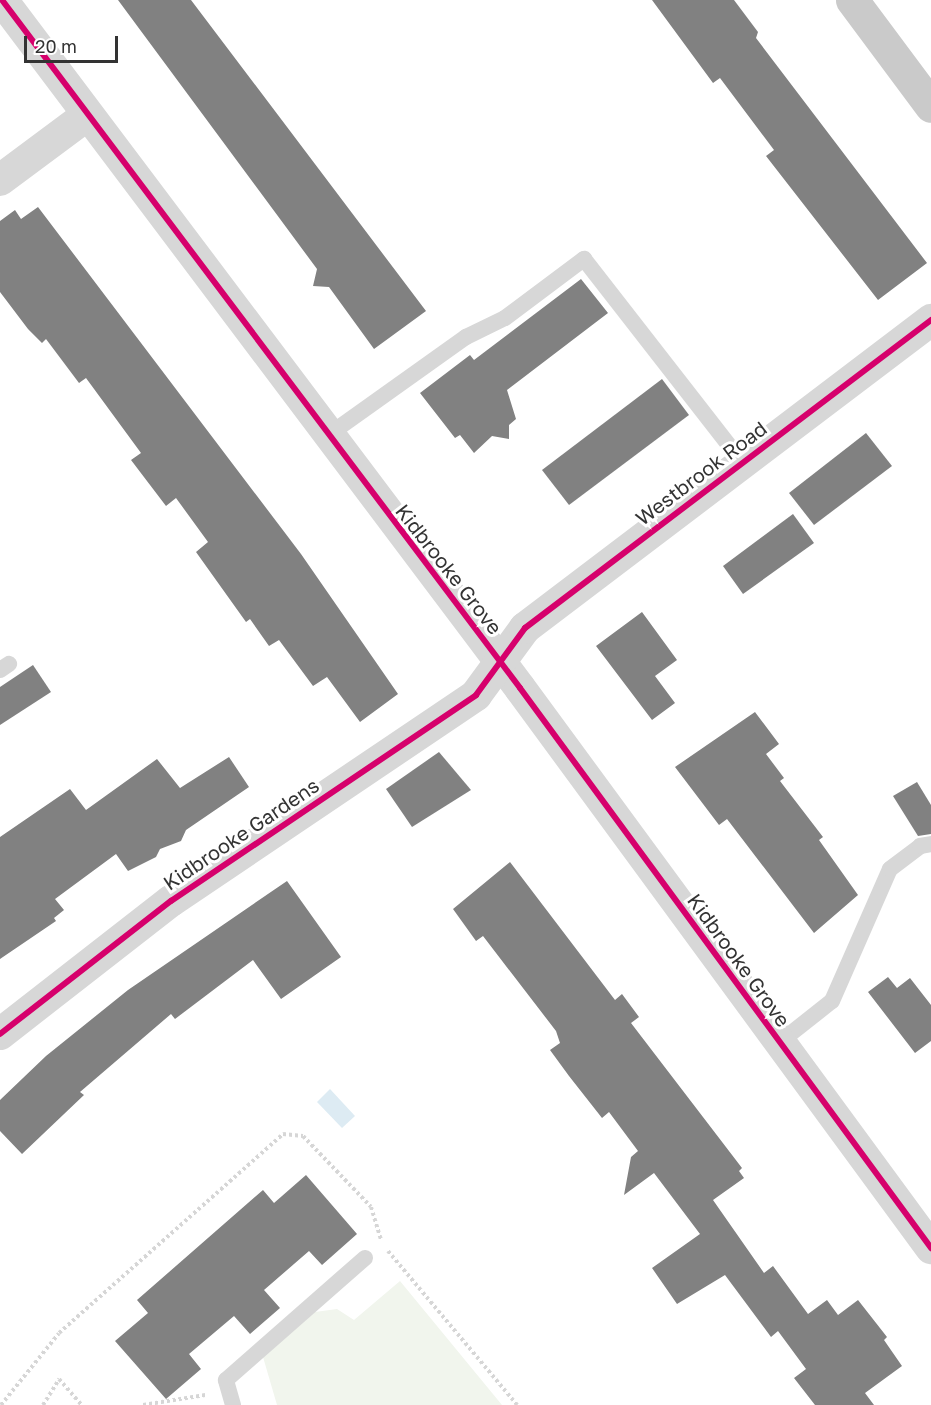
<!DOCTYPE html>
<html>
<head>
<meta charset="utf-8">
<style>
	body { margin:0 }
	#map { position:relative; width:931px; height:1405px; overflow:hidden; background:#fff; font-family:"Golos Text",sans-serif }
	div>[style] { position:absolute }
	.green>* { inset:0; background:#f1f5ed }
	.water>* { inset:0; background:#ddebf3 }
	.building>* { inset:0; background:#818181 }
	.path>* { height:4px; margin-top:-2px; transform-origin:0; background:repeating-linear-gradient(90deg,#d6d6d6 0 3px,transparent 0 6px) }
	.lane>* { height:16px; margin:-8px; padding:0 8px; transform-origin:8px; border-radius:8px; background:#d7d7d7 }
	.street>* { height:32px; margin:-16px; padding:0 16px; transform-origin:16px; border-radius:16px; background:#d7d7d7 }
	.primary>* { height:33px; margin:-16.5px; padding:0 16.5px; transform-origin:16.5px; border-radius:16.5px; background:#cacaca }
	.cycleway>* { height:6px; margin:-3px; padding:0 3px; transform-origin:3px; border-radius:3px; background:#d6006c }
	span { translate:-50% -50%; white-space:nowrap; text-align:center; line-height:1.15; -webkit-text-stroke:6px #fff; paint-order:stroke }
	.street-label { font-size:20px; color:#333 }
	.scale { position:absolute; left:24px; top:36px; width:94px; height:27px; box-sizing:border-box; border:3px solid #333; border-top:0; padding-left:8px; font-size:18px; line-height:21px; white-space:nowrap; color:#333; -webkit-text-stroke:4px #fff; paint-order:stroke }
</style>
</head>
<body>
<div id="map">
	<div class="green">
		<div style="clip-path:polygon(400px 1281px,502px 1405px,277px 1405px,263px 1357px,315px 1312px,337px 1309px,354px 1320px)"></div>
	</div>
	<div class="water">
		<div style="clip-path:polygon(330px 1089px,355px 1116px,342px 1128px,317px 1102px)"></div>
	</div>
	<div class="building">
		<div style="clip-path:polygon(118px 0,191px 0,426px 311px,374px 349px,329px 287px,313px 286px,317px 269px)"></div>
		<div style="clip-path:polygon(652px 0,734px 0,758px 32px,756px 38px,927px 263px,878px 300px,766px 156px,774px 150px,720px 78px,713px 83px)"></div>
		<div style="clip-path:polygon(38px 207px,301px 554px,398px 694px,360px 722px,327px 677px,313px 686px,279px 640px,269px 646px,250px 619px,246px 622px,196px 552px,208px 542px,176px 498px,166px 506px,131px 460px,141px 453px,86px 378px,79px 383px,46px 339px,42px 343px,28px 329px,0 292px,0 221px,15px 210px,21px 219px)"></div>
		<div style="clip-path:polygon(581px 279px,608px 313px,507px 390px,516px 419px,509px 425px,509px 439px,492px 436px,474px 453px,460px 435px,455px 438px,420px 393px,470px 355px,474px 360px)"></div>
		<div style="clip-path:polygon(662px 379px,689px 415px,569px 505px,542px 470px)"></div>
		<div style="clip-path:polygon(866px 433px,892px 466px,814px 525px,789px 493px)"></div>
		<div style="clip-path:polygon(793px 514px,814px 543px,743px 594px,723px 566px)"></div>
		<div style="clip-path:polygon(642px 612px,677px 660px,655px 676px,675px 703px,652px 720px,596px 646px)"></div>
		<div style="clip-path:polygon(33px 665px,51px 692px,0 725px,0 687px)"></div>
		<div style="clip-path:polygon(755px 712px,779px 744px,766px 754px,784px 778px,780px 781px,823px 837px,819px 840px,858px 895px,814px 933px,727px 819px,719px 825px,675px 767px)"></div>
		<div style="clip-path:polygon(439px 752px,471px 790px,412px 827px,386px 789px)"></div>
		<div style="clip-path:polygon(229px 757px,249px 787px,186px 830px,181px 841px,160px 849px,156px 857px,128px 871px,116px 854px,55px 899px,64px 910px,54px 918px,56px 921px,0 959px,0 837px,70px 789px,86px 810px,157px 759px,180px 788px)"></div>
		<div style="clip-path:polygon(917px 782px,931px 805px,931px 834px,918px 836px,893px 796px)"></div>
		<div style="clip-path:polygon(510px 862px,615px 1000px,622px 994px,639px 1017px,631px 1023px,742px 1168px,739px 1171px,744px 1178px,713px 1200px,764px 1273px,773px 1266px,808px 1314px,827px 1300px,838px 1315px,858px 1300px,887px 1337px,884px 1340px,902px 1366px,865px 1393px,874px 1405px,815px 1405px,794px 1378px,806px 1369px,778px 1331px,771px 1337px,725px 1275px,677px 1304px,652px 1268px,700px 1234px,654px 1173px,624px 1195px,631px 1157px,638px 1151px,609px 1112px,602px 1118px,569px 1076px,550px 1050px,560px 1043px,556px 1031px,483px 936px,476px 941px,453px 909px)"></div>
		<div style="clip-path:polygon(287px 881px,341px 957px,281px 999px,253px 960px,175px 1019px,171px 1014px,80px 1092px,84px 1095px,22px 1154px,0 1131px,0 1100px,46px 1056px,128px 990px)"></div>
		<div style="clip-path:polygon(888px 977px,897px 988px,910px 978px,931px 1005px,931px 1041px,915px 1053px,868px 992px)"></div>
		<div style="clip-path:polygon(306px 1175px,357px 1234px,322px 1265px,309px 1251px,264px 1290px,280px 1308px,250px 1334px,234px 1316px,189px 1354px,201px 1369px,166px 1399px,115px 1341px,148px 1313px,137px 1300px,263px 1190px,274px 1203px)"></div>
	</div>
	<div class="path">
		<div style="left:388px;top:1251px;width:201px;rotate:50deg"></div>
		<div style="left:1px;top:1405px;width:92px;rotate:-51.1deg"></div>
		<div style="left:59px;top:1333px;width:300px;rotate:-41.6deg"></div>
		<div style="left:283px;top:1134px;width:20px;rotate:6deg"></div>
		<div style="left:303px;top:1136px;width:98px;rotate:46.2deg"></div>
		<div style="left:371px;top:1207px;width:34px;rotate:73deg"></div>
		<div style="left:43px;top:1405px;width:31px;rotate:-58deg"></div>
		<div style="left:59px;top:1379px;width:35px;rotate:49deg"></div>
		<div style="left:143px;top:1405px;width:63px;rotate:-9.2deg"></div>
	</div>
	<div class="lane">
		<div style="left:327px;top:436px;width:171px;rotate:-35.5deg"></div>
		<div style="left:466px;top:337px;width:43px;rotate:-26deg"></div>
		<div style="left:505px;top:318px;width:99px;rotate:-36.8deg"></div>
		<div style="left:584px;top:259px;width:259px;rotate:52.1deg"></div>
		<div style="left:0;top:670px;width:11px;rotate:-34deg"></div>
		<div style="left:780px;top:1042px;width:66px;rotate:-38.3deg"></div>
		<div style="left:832px;top:1001px;width:144px;rotate:-66.3deg"></div>
		<div style="left:890px;top:869px;width:38px;rotate:-37deg"></div>
		<div style="left:920px;top:846px;width:11px;rotate:-10deg"></div>
		<div style="left:233px;top:1405px;width:26px;rotate:-106deg"></div>
		<div style="left:226px;top:1380px;width:185px;rotate:-41.3deg"></div>
	</div>
	<div class="street">
		<div style="left:2px;top:0;width:861px;rotate:53.02deg"></div>
		<div style="left:520px;top:688px;width:695px;rotate:53.72deg"></div>
		<div style="left:0;top:180px;width:107px;rotate:-36.7deg"></div>
		<div style="left:0;top:1034px;width:217px;rotate:-37.9deg"></div>
		<div style="left:171px;top:901px;width:368px;rotate:-34deg"></div>
		<div style="left:476px;top:695px;width:83px;rotate:-53.8deg"></div>
		<div style="left:525px;top:628px;width:510px;rotate:-37.18deg"></div>
	</div>
	<div class="primary">
		<div style="left:852px;top:0;width:132px;rotate:53.3deg"></div>
	</div>
	<div class="cycleway">
		<div style="left:2px;top:0;width:861px;rotate:53.02deg"></div>
		<div style="left:520px;top:688px;width:695px;rotate:53.72deg"></div>
		<div style="left:0;top:1034px;width:217px;rotate:-37.9deg"></div>
		<div style="left:171px;top:901px;width:368px;rotate:-34deg"></div>
		<div style="left:476px;top:695px;width:83px;rotate:-53.8deg"></div>
		<div style="left:525px;top:628px;width:510px;rotate:-37.18deg"></div>
	</div>
	<div class="street-label">
		<span style="left:701px;top:473px;rotate:-37deg">Westbrook Road</span>
		<span style="left:449px;top:569px;rotate:52deg">Kidbrooke Grove</span>
		<span style="left:241px;top:834px;rotate:-34deg">Kidbrooke Gardens</span>
		<span style="left:739px;top:960px;rotate:54deg">Kidbrooke Grove</span>
	</div>
	<div class="scale">20 m</div>
</div>
</body>
</html>
